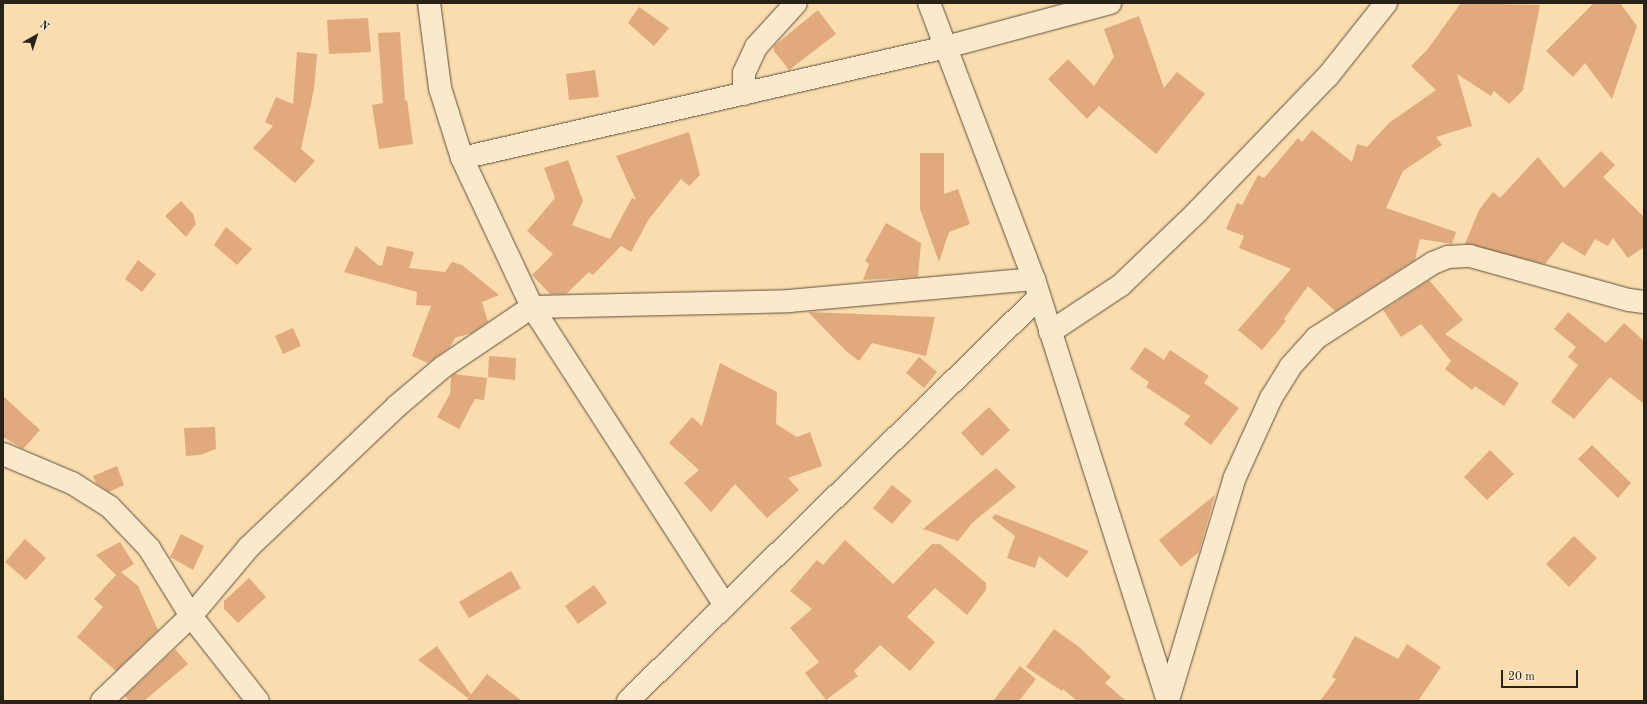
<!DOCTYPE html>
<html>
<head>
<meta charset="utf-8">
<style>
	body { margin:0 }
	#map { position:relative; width:1647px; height:704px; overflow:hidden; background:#fadcae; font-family:"Old Standard TT",serif }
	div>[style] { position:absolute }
	.building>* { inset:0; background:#e1aa7d }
	.roads { filter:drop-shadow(0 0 1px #5d503e) drop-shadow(0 0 1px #5d503e) }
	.street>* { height:22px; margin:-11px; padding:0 11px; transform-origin:11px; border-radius:11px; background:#fce8ca }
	span { translate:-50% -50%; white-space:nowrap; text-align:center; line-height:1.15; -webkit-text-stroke:3px #fce8ca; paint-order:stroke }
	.frame { position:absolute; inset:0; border:4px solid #292218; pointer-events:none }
	.north { position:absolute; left:16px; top:16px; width:40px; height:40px; -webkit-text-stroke:3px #fce8ca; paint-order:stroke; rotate:39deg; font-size:11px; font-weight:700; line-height:16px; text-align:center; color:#292218 }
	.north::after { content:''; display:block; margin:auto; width:14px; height:18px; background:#292218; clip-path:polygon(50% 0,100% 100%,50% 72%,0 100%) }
	.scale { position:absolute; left:1501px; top:670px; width:77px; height:18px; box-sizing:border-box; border:2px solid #292218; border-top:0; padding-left:5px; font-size:12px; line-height:14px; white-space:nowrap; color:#292218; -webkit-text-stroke:3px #fce8ca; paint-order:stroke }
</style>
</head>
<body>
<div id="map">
	<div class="building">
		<div style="clip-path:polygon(1461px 3px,1540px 5px,1523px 90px,1509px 104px,1494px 91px,1491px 96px,1457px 74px,1472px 126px,1436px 137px,1442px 145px,1403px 171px,1386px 208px,1456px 232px,1452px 244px,1420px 239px,1415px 260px,1335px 311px,1308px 286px,1284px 319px,1286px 321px,1262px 350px,1238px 330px,1291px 269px,1239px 248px,1244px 236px,1226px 229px,1237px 203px,1242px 205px,1258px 175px,1264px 178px,1298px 138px,1302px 142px,1312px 130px,1352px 162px,1357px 144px,1367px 147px,1389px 123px,1436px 90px,1411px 66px,1427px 50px)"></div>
		<div style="clip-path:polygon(1594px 3px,1620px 3px,1637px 26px,1612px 99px,1585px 63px,1573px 77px,1546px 51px)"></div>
		<div style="clip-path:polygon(639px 7px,669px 28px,654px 46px,628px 23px)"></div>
		<div style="clip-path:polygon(818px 10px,836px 34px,789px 70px,774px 51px,774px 46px)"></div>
		<div style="clip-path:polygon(1139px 16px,1164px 88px,1177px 72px,1205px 94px,1156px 154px,1099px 106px,1087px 119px,1048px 79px,1068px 59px,1094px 86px,1114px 57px,1104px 29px)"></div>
		<div style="clip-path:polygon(368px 18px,371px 52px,329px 54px,327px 20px)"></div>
		<div style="clip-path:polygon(400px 32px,405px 101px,407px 100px,413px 144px,379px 149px,372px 105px,383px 103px,378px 33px)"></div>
		<div style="clip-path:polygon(297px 52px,317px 54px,314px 89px,301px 149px,315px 161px,295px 183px,253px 148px,273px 126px,265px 122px,276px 97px,293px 104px)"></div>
		<div style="clip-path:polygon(595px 70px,599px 97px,569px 100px,566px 74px)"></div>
		<div style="clip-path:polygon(689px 132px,700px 175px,689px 186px,681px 179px,649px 219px,631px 252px,621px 246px,593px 275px,589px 272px,566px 294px,550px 294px,532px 275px,553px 254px,527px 231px,555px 198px,544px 168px,568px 160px,583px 201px,572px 225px,610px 239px,632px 198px,636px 200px,616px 156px)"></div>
		<div style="clip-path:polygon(1601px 151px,1615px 165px,1603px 177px,1644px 217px,1644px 247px,1628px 258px,1613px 238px,1608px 246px,1595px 239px,1585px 256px,1562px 242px,1545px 264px,1465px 244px,1479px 210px,1493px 192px,1500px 198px,1538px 157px,1564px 188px)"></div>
		<div style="clip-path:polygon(920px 153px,944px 153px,944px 194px,958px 189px,970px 224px,949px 232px,939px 262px,920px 209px)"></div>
		<div style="clip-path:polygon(181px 201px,193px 214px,196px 224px,186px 237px,165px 216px)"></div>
		<div style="clip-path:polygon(886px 223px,921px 243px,918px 277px,863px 280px,869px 264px,865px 261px)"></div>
		<div style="clip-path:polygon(226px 227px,252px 249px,237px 265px,214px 245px)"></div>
		<div style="clip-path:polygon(356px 246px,378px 265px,382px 266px,387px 246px,414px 252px,409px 268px,445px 272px,452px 262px,462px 265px,499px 295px,482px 302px,488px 322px,472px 333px,455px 338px,450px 347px,428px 363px,412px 356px,431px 306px,416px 305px,417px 292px,344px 272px)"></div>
		<div style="clip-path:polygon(138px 260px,156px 274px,142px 292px,125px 279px)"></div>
		<div style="clip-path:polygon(1429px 280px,1463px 320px,1445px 334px,1519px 383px,1504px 406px,1475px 386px,1472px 390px,1445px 369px,1451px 361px,1421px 324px,1401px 337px,1383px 310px)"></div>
		<div style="clip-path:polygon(808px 312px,935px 317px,926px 356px,872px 343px,859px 361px,845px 350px)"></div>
		<div style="clip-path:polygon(1568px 312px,1606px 343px,1624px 323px,1644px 341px,1644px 404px,1610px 377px,1574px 419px,1551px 402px,1578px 365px,1568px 357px,1576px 347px,1554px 329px)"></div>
		<div style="clip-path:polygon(293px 328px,301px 346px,283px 354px,275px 336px)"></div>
		<div style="clip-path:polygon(1145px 347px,1164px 360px,1170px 350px,1209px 376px,1204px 383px,1239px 408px,1211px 445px,1184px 424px,1190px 416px,1146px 387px,1149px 382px,1130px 369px)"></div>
		<div style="clip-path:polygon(489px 356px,516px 358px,515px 380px,488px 377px)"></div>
		<div style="clip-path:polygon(919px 357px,937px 372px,924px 388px,906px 373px)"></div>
		<div style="clip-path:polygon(720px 363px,777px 392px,776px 424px,797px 437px,810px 432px,822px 466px,788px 478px,799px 490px,767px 518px,735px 484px,711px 512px,684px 483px,699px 470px,669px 443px,692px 417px,702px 426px)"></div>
		<div style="clip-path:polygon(454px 374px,487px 378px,484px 400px,475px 399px,459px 429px,437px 417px,450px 394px,451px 377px)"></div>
		<div style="clip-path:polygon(3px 396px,40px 430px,23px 449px,3px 437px)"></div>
		<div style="clip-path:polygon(989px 407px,1010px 430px,982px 456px,961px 433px)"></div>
		<div style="clip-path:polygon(215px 427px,216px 449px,200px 455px,186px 456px,184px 428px)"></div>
		<div style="clip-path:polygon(1592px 445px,1631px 483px,1618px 498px,1578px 459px)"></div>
		<div style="clip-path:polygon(1490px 450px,1514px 474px,1487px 500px,1464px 477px)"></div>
		<div style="clip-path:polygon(117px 466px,124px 485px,109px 492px,96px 483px,93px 476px)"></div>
		<div style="clip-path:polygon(996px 468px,1016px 487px,972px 523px,958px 541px,923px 529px)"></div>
		<div style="clip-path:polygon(892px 485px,912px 501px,892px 524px,873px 508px)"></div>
		<div style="clip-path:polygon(1215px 495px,1199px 552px,1181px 567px,1159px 540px)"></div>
		<div style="clip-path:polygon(995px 514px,1047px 534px,1089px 551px,1067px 578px,1039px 556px,1035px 568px,1007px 558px,1015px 536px,992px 518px)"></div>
		<div style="clip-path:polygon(181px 534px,204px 546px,193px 570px,170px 557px)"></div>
		<div style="clip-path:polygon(1574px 536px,1597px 558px,1569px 587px,1546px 564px)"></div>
		<div style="clip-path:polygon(25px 539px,46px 558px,26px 580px,5px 562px)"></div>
		<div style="clip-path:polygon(845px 540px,893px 584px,932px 544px,940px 544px,986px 583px,986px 590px,967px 615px,935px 588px,907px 617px,935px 642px,910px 671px,880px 645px,854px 671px,858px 676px,826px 700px,805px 673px,819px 662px,790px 628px,812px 609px,790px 591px,817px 560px,823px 565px)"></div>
		<div style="clip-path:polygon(120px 542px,134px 564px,121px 572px,138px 586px,158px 630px,116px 671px,77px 637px,103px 607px,94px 599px,116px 575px,96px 555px)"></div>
		<div style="clip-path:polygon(511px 571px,521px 588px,469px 618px,459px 602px)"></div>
		<div style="clip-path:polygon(249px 578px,266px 597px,238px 623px,224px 609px,224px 601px)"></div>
		<div style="clip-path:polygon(594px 585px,607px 603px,578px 624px,565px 606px)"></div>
		<div style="clip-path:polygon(1054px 629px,1079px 647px,1111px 677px,1105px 683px,1126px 701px,1077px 701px,1063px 689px,1062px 691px,1026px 667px)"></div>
		<div style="clip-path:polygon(1355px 636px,1398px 659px,1407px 644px,1441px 667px,1418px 701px,1320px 701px,1336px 679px,1332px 677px)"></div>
		<div style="clip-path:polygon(437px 646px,471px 695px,468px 698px,418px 660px)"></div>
		<div style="clip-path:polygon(175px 649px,188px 664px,144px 701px,129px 701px,125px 696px)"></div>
		<div style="clip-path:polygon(1020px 666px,1036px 679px,1019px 701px,993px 701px)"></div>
		<div style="clip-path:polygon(487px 674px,522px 701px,466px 701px)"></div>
	</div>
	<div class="roads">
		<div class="street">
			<div style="left:429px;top:3px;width:86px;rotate:82.6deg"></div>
			<div style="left:440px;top:88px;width:73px;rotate:72.6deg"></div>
			<div style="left:462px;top:158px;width:165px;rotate:64.8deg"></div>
			<div style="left:532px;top:307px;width:355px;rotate:57.1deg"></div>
			<div style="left:929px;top:3px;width:295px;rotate:69.2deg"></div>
			<div style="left:1034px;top:279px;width:443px;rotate:72.4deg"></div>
			<div style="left:744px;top:94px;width:21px;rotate:-90deg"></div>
			<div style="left:744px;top:73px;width:29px;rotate:-65deg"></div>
			<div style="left:756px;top:47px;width:59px;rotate:-47.7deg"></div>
			<div style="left:462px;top:158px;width:497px;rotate:-12.9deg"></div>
			<div style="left:946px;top:47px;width:170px;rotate:-15deg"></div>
			<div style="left:1050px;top:332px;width:85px;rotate:-33.5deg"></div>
			<div style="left:1121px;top:285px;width:104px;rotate:-43.8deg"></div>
			<div style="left:1196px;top:213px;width:190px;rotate:-46.1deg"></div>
			<div style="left:1328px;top:76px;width:93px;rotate:-51.5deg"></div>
			<div style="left:3px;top:454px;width:75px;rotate:22.8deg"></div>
			<div style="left:72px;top:483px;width:45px;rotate:32.3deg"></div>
			<div style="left:110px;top:507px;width:57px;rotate:46.4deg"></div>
			<div style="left:149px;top:548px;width:80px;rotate:58.3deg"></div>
			<div style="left:191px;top:616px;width:108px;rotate:51.8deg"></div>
			<div style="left:1168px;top:700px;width:233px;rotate:-73.3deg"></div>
			<div style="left:1235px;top:477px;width:87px;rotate:-65.5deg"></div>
			<div style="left:1271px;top:398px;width:36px;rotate:-58deg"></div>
			<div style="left:1290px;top:367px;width:39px;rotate:-48deg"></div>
			<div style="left:1316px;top:338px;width:139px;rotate:-32.7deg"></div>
			<div style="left:1433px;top:263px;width:16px;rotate:-22deg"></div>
			<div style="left:1448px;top:257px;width:22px;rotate:-3deg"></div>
			<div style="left:1470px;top:256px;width:165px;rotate:15.5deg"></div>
			<div style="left:1629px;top:300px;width:15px;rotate:8deg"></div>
			<div style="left:102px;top:701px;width:123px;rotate:-43.7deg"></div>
			<div style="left:191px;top:616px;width:90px;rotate:-50deg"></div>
			<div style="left:249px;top:547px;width:204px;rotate:-43.6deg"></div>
			<div style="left:397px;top:406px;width:60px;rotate:-40.3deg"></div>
			<div style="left:443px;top:367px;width:107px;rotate:-34deg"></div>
			<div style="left:532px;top:307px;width:257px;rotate:-1.3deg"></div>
			<div style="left:789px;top:301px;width:246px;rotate:-5.1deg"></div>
			<div style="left:628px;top:701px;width:576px;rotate:-44.51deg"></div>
		</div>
	</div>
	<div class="frame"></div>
	<div class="north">N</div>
	<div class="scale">20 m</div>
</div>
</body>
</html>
